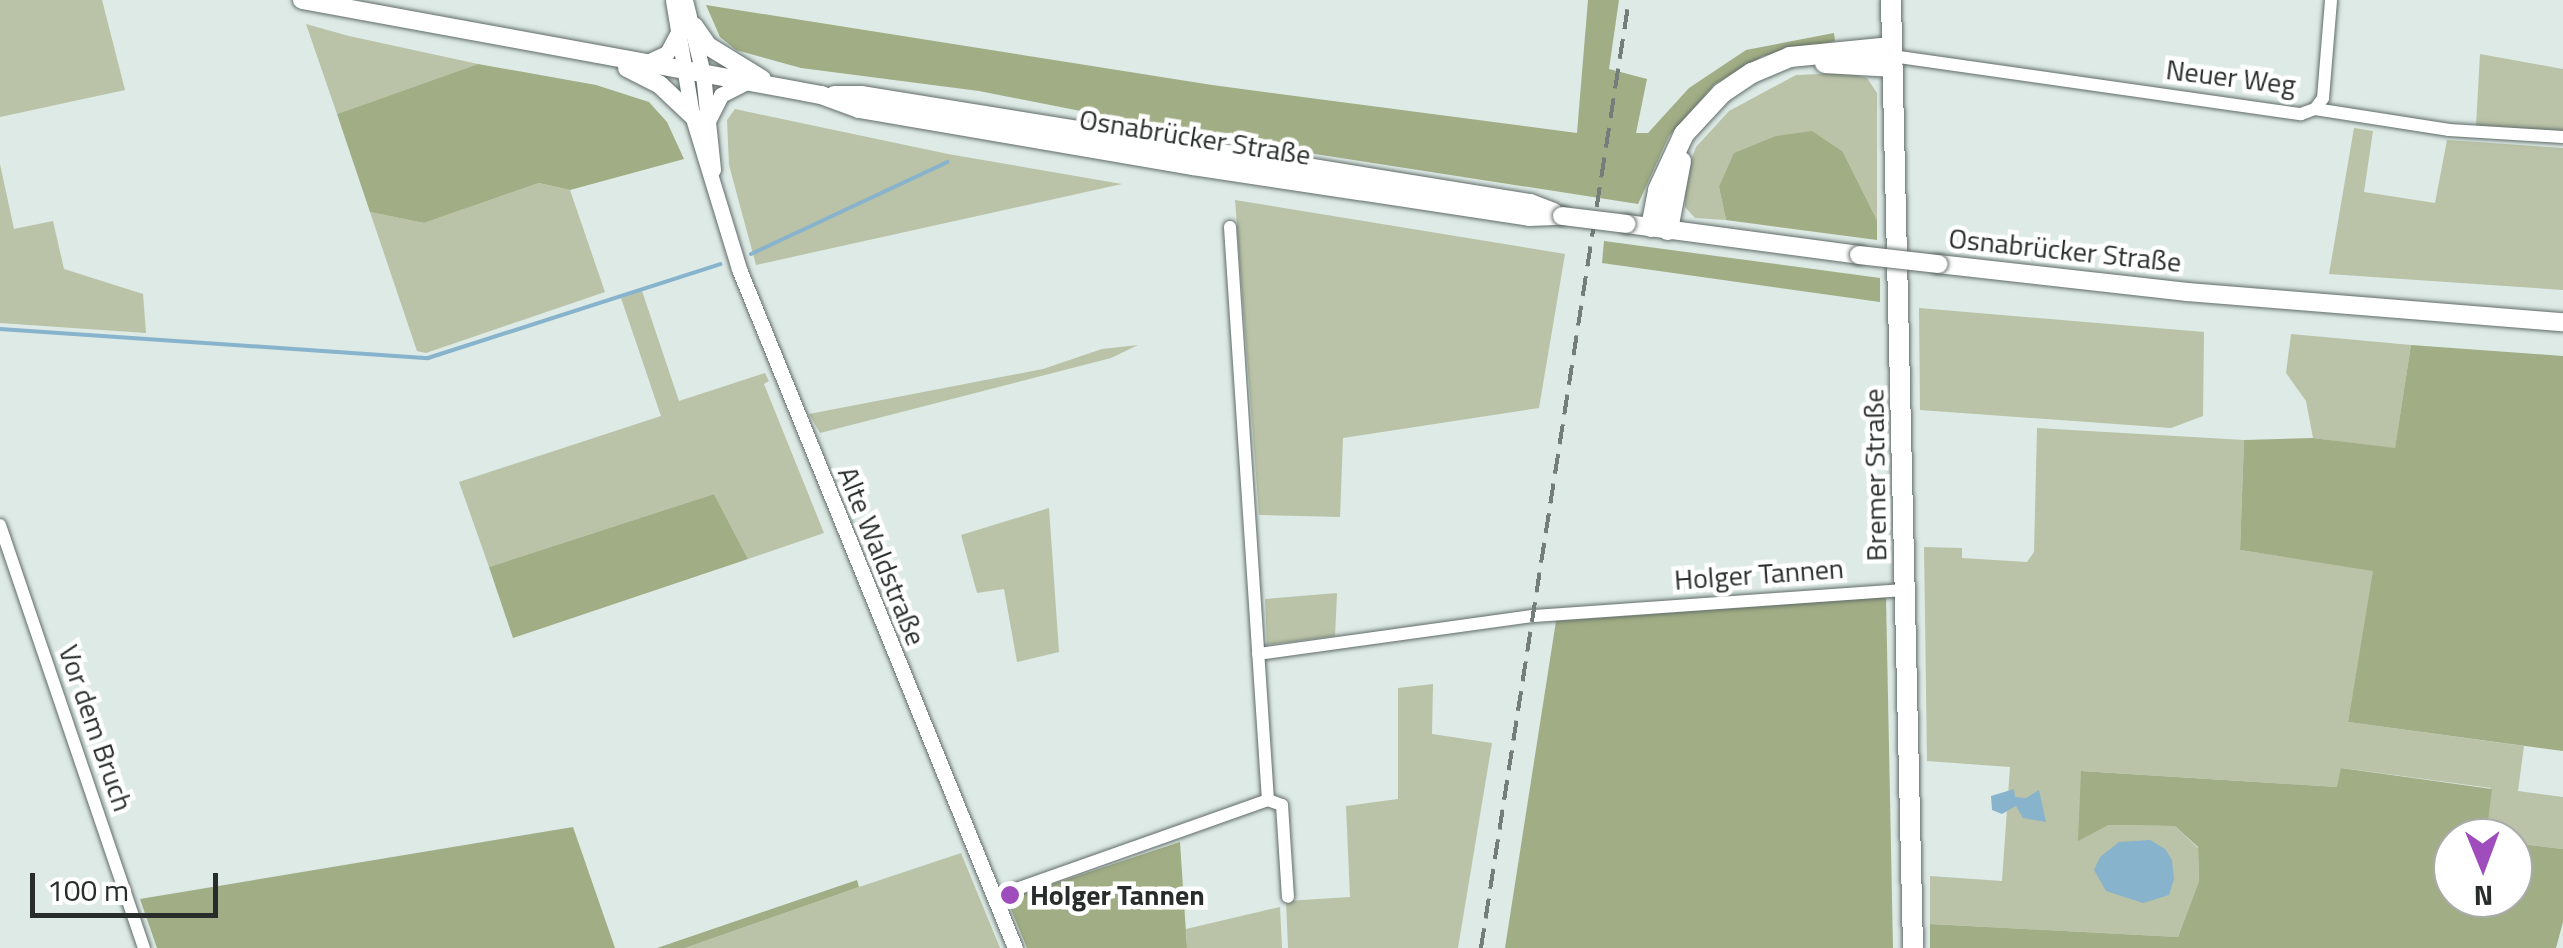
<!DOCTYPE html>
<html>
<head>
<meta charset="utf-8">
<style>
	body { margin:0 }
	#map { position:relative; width:2563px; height:948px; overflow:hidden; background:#ddeae6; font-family:"Titillium Web",sans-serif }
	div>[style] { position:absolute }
	.green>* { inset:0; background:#bac3a7 }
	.forest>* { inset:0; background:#a1ad84 }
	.water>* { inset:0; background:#87b3cc }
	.stream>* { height:4px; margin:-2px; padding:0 2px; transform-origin:2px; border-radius:2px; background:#87b3cc }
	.roads { filter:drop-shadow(0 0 2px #606b68) drop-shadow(0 0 2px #606b68) }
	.minor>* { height:12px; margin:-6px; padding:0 6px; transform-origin:6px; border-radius:6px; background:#fff }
	.tertiary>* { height:15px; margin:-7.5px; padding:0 7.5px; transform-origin:7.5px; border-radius:7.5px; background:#fff }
	.secondary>* { height:18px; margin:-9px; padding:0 9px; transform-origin:9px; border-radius:9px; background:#fff }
	.primary>* { height:20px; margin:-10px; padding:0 10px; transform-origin:10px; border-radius:10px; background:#fff }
	.rail>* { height:4px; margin-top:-2px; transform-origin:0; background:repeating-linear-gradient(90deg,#747d7a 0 20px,transparent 0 30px) }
	.bridges { filter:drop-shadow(0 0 2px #606b68) drop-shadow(0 0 2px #606b68) }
	.secondary-bridge>* { height:18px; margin:-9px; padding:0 9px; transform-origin:9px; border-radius:9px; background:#fff }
	.dots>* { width:28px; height:28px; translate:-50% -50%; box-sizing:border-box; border:5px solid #fff; border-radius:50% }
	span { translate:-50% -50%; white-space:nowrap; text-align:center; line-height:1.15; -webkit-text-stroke:9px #fff; paint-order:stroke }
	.street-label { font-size:28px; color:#282d2b }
	.poi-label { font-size:28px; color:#282d2b; font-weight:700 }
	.left { translate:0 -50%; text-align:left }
	.north { position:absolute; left:2433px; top:818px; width:100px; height:100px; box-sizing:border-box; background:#fff; border:2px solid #a9abaa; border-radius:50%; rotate:179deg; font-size:28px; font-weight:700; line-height:40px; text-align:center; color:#282d2b }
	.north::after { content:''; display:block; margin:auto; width:35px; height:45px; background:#9f4dbd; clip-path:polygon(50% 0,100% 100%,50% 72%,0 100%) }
	.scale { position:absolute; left:30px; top:873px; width:188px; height:45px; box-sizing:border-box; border:5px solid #282d2b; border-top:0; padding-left:12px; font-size:30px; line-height:35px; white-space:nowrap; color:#282d2b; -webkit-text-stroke:8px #fff; paint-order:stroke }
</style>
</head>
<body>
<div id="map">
	<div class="green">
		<div style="clip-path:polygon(0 0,102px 0,125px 90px,0 117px)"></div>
		<div style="clip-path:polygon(306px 24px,349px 36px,478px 64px,337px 114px)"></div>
		<div style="clip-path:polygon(2480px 54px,2563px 69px,2563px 132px,2476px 126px)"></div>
		<div style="clip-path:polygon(1845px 73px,1867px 78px,1877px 93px,1877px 220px,1843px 152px,1719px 187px,1726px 220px,1695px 218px,1685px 207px,1685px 176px,1696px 147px,1729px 111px,1796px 75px)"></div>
		<div style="clip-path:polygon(735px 109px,948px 154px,1122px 184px,756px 265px,729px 165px,727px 120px)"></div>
		<div style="clip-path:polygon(2354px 128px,2373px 131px,2364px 192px,2435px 203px,2447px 140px,2563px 148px,2563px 290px,2329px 274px)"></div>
		<div style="clip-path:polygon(0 164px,14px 229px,53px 221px,64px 269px,143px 294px,146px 333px,0 323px)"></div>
		<div style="clip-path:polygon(539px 183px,570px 190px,605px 292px,426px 353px,417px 351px,370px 212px,424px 223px)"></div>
		<div style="clip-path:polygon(1235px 200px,1565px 254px,1539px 408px,1343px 438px,1340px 517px,1259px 515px)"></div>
		<div style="clip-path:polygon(642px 291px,679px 401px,765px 373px,769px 381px,764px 384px,824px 533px,748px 559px,714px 494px,489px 567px,459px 482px,661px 416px,621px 298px)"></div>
		<div style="clip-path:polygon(1919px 308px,2204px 332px,2203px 416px,2171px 428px,1920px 410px)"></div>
		<div style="clip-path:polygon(2291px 334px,2411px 345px,2395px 449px,2313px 438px,2306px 401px,2286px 373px)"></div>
		<div style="clip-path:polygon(1138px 345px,1111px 358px,820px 433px,809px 414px,1043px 369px,1102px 349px)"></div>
		<div style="clip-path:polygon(2037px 428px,2244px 440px,2240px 550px,2374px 570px,2348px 722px,2524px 746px,2518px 791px,2563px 797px,2563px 849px,2513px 843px,2513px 838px,2486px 838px,2491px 788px,2342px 768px,2338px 787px,2082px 771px,2079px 840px,2109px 825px,2175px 826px,2198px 848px,2199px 881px,2178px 937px,1930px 924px,1930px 876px,2002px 881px,2010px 767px,1927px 761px,1924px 547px,1962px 548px,1962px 558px,2027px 562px,2034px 552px)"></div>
		<div style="clip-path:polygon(1049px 508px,1059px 652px,1017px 662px,1004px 589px,977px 593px,961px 535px)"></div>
		<div style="clip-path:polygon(1337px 593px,1335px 636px,1267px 645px,1265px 599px)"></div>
		<div style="clip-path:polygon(1433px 684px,1432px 734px,1492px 743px,1458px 948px,1288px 948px,1286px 901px,1350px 897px,1346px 806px,1398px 799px,1398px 688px)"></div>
		<div style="clip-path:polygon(961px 853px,1000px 948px,685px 948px,859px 887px)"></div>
		<div style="clip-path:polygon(1280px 907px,1282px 948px,1187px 948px,1186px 929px)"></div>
	</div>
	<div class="forest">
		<div style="clip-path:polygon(1588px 0,1619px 0,1609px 69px,1647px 79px,1636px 133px,1648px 133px,1689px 88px,1746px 50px,1834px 33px,1835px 41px,1763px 56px,1715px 84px,1669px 136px,1638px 204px,1238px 142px,979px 91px,801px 68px,736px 50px,720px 37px,706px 5px,1212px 85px,1577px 133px)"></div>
		<div style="clip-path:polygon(478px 64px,596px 85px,649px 102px,667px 122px,684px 159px,570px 190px,539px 183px,424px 223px,370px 212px,337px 114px)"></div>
		<div style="clip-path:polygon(1812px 131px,1843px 152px,1877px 220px,1877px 240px,1726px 220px,1719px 187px,1734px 153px,1776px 136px)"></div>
		<div style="clip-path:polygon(1604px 241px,1880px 278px,1880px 302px,1602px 263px)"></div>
		<div style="clip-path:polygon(2411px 345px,2563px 356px,2563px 751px,2348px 722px,2373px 571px,2240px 550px,2244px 440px,2313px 438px,2395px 448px)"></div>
		<div style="clip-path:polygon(714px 494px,748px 559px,513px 638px,489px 567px)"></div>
		<div style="clip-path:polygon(1886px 597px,1893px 948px,1505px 948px,1556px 621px)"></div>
		<div style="clip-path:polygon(2341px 768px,2492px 789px,2486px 838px,2453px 838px,2453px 898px,2513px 898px,2513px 843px,2563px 849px,2563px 922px,2556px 948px,1930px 948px,1930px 924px,2178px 937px,2199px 881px,2198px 847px,2175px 826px,2109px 825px,2078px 841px,2081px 771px,2337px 787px)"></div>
		<div style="clip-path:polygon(573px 827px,615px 948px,157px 948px,140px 899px)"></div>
		<div style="clip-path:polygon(1180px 842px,1187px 948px,1027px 948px,1010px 907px,1014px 897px)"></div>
		<div style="clip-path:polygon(857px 880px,859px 887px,685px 948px,657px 948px)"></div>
	</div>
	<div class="water">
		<div style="clip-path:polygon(2014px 789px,2015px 797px,2026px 798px,2039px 790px,2046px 822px,2023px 818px,2016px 806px,2002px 814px,1992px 810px,1991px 796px)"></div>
		<div style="clip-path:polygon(2150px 840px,2165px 849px,2172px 860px,2174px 879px,2169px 895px,2143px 903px,2106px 891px,2094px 870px,2100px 857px,2119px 842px)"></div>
	</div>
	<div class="stream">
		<div style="left:751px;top:254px;width:217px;rotate:-25.1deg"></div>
		<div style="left:0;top:329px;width:429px;rotate:3.9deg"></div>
		<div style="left:428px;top:358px;width:307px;rotate:-17.8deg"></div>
	</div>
	<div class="roads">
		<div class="minor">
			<div style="left:1892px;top:56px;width:413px;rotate:8.1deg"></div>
			<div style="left:2301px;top:114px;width:15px;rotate:-20deg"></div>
			<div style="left:2315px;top:109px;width:136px;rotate:8.9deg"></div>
			<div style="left:2449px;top:130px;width:114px;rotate:3.5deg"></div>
			<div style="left:2315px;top:109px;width:14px;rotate:-54deg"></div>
			<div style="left:2323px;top:98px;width:98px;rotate:-85.3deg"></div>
			<div style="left:1230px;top:227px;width:574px;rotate:86.21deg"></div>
			<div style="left:1268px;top:800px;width:15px;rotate:20deg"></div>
			<div style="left:1282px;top:805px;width:92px;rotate:86.3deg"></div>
			<div style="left:0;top:525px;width:447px;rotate:71.2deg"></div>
			<div style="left:1258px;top:654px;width:278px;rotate:-7.9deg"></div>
			<div style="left:1533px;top:616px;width:373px;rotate:-4deg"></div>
			<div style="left:994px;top:897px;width:291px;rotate:-19.5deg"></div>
		</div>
		<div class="tertiary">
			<div style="left:673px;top:0;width:117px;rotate:80.6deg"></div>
			<div style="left:692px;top:115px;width:161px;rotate:73deg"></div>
			<div style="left:739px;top:269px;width:733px;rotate:67.88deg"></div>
			<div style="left:685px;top:0;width:76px;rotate:76.3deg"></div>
			<div style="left:703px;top:74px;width:96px;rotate:84deg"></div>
			<div style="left:643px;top:64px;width:26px;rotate:-25deg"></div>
			<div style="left:667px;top:53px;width:24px;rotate:-62deg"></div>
			<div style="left:709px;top:119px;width:27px;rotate:-63deg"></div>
			<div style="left:721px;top:95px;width:28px;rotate:-27deg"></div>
		</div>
		<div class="secondary">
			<div style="left:302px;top:0;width:528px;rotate:10.37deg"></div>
			<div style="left:821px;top:95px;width:40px;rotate:20.2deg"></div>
			<div style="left:859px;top:109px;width:339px;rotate:9.7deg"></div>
			<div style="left:1193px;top:166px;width:340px;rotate:8.6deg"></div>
			<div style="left:1529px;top:217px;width:33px;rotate:-2deg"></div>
			<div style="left:694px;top:26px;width:24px;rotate:55deg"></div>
			<div style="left:708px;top:46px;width:63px;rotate:31.4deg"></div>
			<div style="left:627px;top:68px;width:37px;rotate:27deg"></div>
			<div style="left:660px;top:85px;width:44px;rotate:43.2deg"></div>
			<div style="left:834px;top:95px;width:27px"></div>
			<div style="left:861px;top:95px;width:678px;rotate:9.17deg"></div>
			<div style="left:1530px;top:203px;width:25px;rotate:21deg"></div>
			<div style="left:1627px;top:224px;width:234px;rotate:7.6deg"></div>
			<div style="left:1938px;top:264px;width:251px;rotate:6.4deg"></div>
			<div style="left:2187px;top:292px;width:377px;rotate:4.6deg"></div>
		</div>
		<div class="primary">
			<div style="left:1891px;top:0;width:948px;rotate:88.67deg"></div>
			<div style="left:1825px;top:63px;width:68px;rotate:3.4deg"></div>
			<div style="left:1651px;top:227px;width:38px;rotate:-79deg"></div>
			<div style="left:1658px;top:190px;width:62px;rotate:-65.1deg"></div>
			<div style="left:1684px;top:134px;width:56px;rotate:-47.2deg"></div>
			<div style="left:1722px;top:93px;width:36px;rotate:-34deg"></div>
			<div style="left:1752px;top:73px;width:41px;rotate:-22.8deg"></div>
			<div style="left:1790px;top:57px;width:102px;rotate:-5.6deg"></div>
			<div style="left:1668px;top:230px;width:70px;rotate:-79.3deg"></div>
		</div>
	</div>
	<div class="rail">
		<div style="left:1481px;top:948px;width:959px;rotate:-81.13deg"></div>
	</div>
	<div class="bridges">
		<div class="secondary-bridge">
			<div style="left:1562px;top:216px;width:65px;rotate:7deg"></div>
			<div style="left:1859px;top:255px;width:80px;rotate:6.5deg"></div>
		</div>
	</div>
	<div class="dots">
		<div style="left:1010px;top:895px;background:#9f4dbd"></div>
	</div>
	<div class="street-label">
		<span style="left:2231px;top:77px;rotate:7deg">Neuer Weg</span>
		<span style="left:1195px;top:137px;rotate:9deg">Osnabrücker Straße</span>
		<span style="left:2065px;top:250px;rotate:6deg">Osnabrücker Straße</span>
		<span style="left:1875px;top:475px;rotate:-91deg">Bremer Straße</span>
		<span style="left:882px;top:556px;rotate:68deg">Alte Waldstraße</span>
		<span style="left:1759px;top:574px;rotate:-4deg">Holger Tannen</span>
		<span style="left:96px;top:728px;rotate:71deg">Vor dem Bruch</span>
	</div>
	<div class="poi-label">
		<span class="left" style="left:1030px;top:895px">Holger Tannen</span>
	</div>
	<div class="north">N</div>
	<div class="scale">100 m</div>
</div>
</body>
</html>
